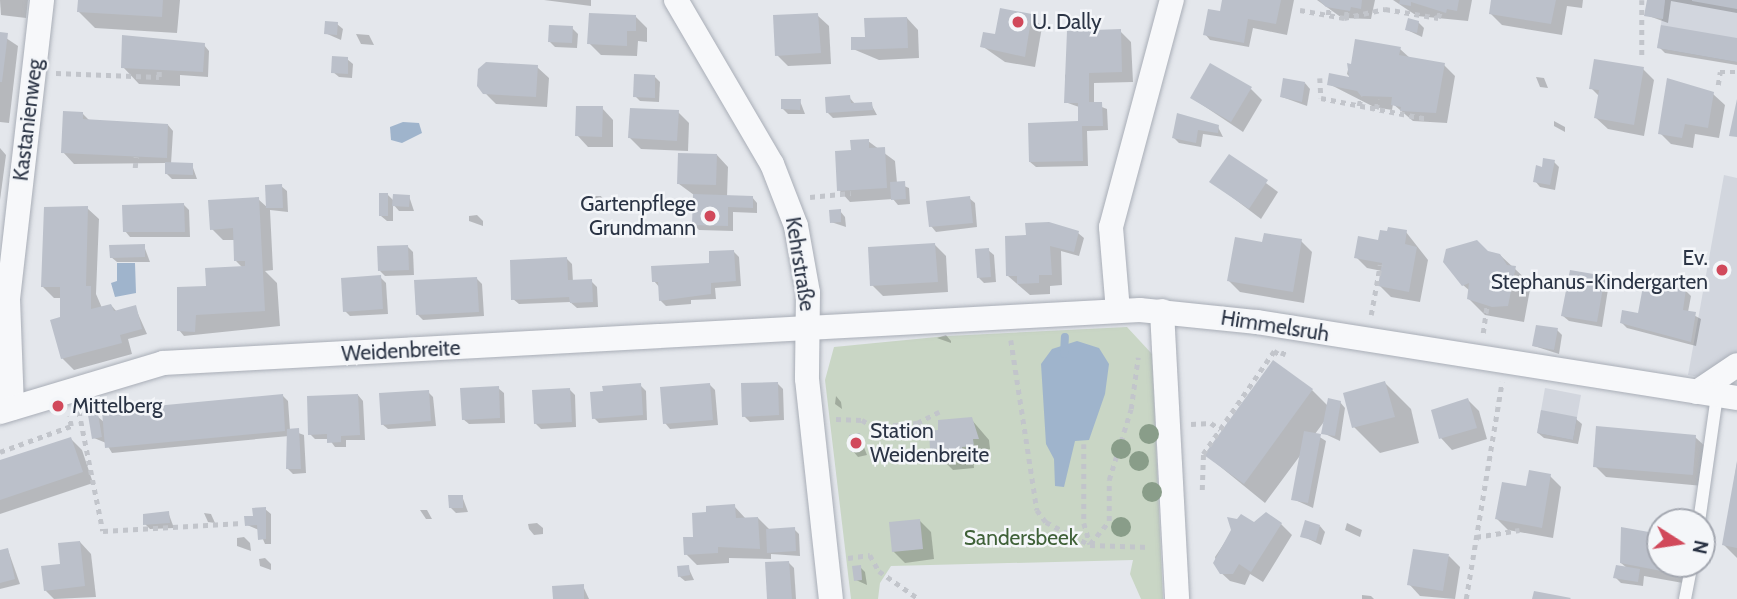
<!DOCTYPE html>
<html>
<head>
<meta charset="utf-8">
<style>
	body { margin:0 }
	#map { position:relative; width:1737px; height:599px; overflow:hidden; background:#e4e7ec; font-family:Cabin,sans-serif }
	div>[style] { position:absolute }
	.built>* { inset:0; background:#d2d6de }
	.green>* { inset:0; background:#c9d6c5 }
	.water>* { inset:0; background:#9fb4cc }
	.shadow>* { inset:0; background:#0003 }
	.stream>* { height:8px; margin:-4px; padding:0 4px; transform-origin:4px; border-radius:4px; background:#9fb4cc }
	.building>* { inset:0; background:#bbc0ca }
	.path>* { height:4.5px; margin-top:-2.25px; transform-origin:0; background:repeating-linear-gradient(90deg,#c2c5cb 0 5px,transparent 0 10px) }
	.roads { filter:drop-shadow(0 0 2px #a9aeb7) drop-shadow(0 0 2px #a9aeb7) }
	.service>* { height:12px; margin:-6px; padding:0 6px; transform-origin:6px; border-radius:6px; background:#f7f8fa }
	.minor>* { height:24px; margin:-12px; padding:0 12px; transform-origin:12px; border-radius:12px; background:#f7f8fa }
	.trees>* { width:20px; height:20px; margin:-10px; border-radius:50%; background:#899d89 }
	.dots>* { width:19px; height:19px; translate:-50% -50%; box-sizing:border-box; border:4px solid #f4f6f9; border-radius:50% }
	span { translate:-50% -50%; white-space:nowrap; text-align:center; line-height:1.15; -webkit-text-stroke:5px #f4f6f9; paint-order:stroke }
	.poi-label { font-size:21px; color:#2b3445 }
	.left { translate:0 -50%; text-align:left }
	.right { translate:-100% -50%; text-align:right }
	.street-label { font-size:21px; color:#2b3445 }
	.park-label { font-size:21px; color:#3f6138 }
	.north { position:absolute; left:1646px; top:508px; width:70px; height:70px; box-sizing:border-box; background:#f4f6f9; border:2px solid #a4a8b1; border-radius:50%; rotate:102deg; font-size:19px; font-weight:700; line-height:28px; text-align:center; color:#2b3445 }
	.north::after { content:''; display:block; margin:auto; width:24px; height:32px; background:#d1495b; clip-path:polygon(50% 0,100% 100%,50% 72%,0 100%) }
</style>
</head>
<body>
<div id="map">
	<div class="built">
		<div style="clip-path:polygon(1665px 0,1737px 0,1737px 62px,1657px 48px)"></div>
		<div style="clip-path:polygon(1724px 175px,1737px 178px,1737px 357px,1699px 377px,1688px 375px)"></div>
		<div style="clip-path:polygon(1545px 388px,1581px 395px,1573px 440px,1537px 433px)"></div>
	</div>
	<div class="green">
		<div style="clip-path:polygon(1127px 327px,1152px 354px,1163px 599px,1141px 599px,1130px 574px,1133px 560px,891px 566px,880px 583px,878px 599px,851px 599px,825px 380px,834px 347px,947px 336px)"></div>
	</div>
	<div class="water">
		<div style="clip-path:polygon(403px 122px,419px 123px,422px 133px,402px 143px,391px 140px,390px 127px)"></div>
		<div style="clip-path:polygon(117px 263px,135px 263px,136px 293px,115px 297px,111px 283px,117px 281px)"></div>
		<div style="clip-path:polygon(1077px 341px,1099px 348px,1109px 364px,1105px 394px,1089px 440px,1075px 441px,1064px 487px,1055px 486px,1054px 459px,1046px 444px,1041px 364px,1052px 349px)"></div>
	</div>
	<div class="shadow">
		<div style="clip-path:polygon(0 0,28px 0,26px 18px,1px 15px)"></div>
		<div style="clip-path:polygon(80px 0,180px 0,177px 33px,95px 28px,79px 12px)"></div>
		<div style="clip-path:polygon(544px 0,591px 0,591px 6px)"></div>
		<div style="clip-path:polygon(1223px 0,1294px 0,1287px 35px,1253px 28px,1249px 47px,1210px 40px,1205px 34px,1221px 14px)"></div>
		<div style="clip-path:polygon(1317px 0,1375px 0,1371px 19px,1342px 18px)"></div>
		<div style="clip-path:polygon(1393px 0,1472px 0,1468px 21px,1417px 16px)"></div>
		<div style="clip-path:polygon(1493px 0,1583px 0,1582px 8px,1567px 6px,1562px 35px,1502px 25px,1491px 14px)"></div>
		<div style="clip-path:polygon(1648px 0,1737px 0,1737px 13px,1671px 1px,1668px 23px,1646px 15px)"></div>
		<div style="clip-path:polygon(817px 15px,829px 26px,831px 64px,788px 66px,777px 55px)"></div>
		<div style="clip-path:polygon(1031px 15px,1042px 27px,1035px 67px,1005px 62px,982px 46px)"></div>
		<div style="clip-path:polygon(636px 17px,647px 28px,647px 42px,638px 41px,637px 56px,601px 55px,589px 43px)"></div>
		<div style="clip-path:polygon(907px 18px,918px 30px,919px 58px,879px 60px,853px 49px,864px 38px)"></div>
		<div style="clip-path:polygon(1418px 22px,1424px 28px,1422px 37px,1407px 30px)"></div>
		<div style="clip-path:polygon(337px 24px,343px 29px,341px 40px,325px 33px)"></div>
		<div style="clip-path:polygon(572px 28px,578px 34px,577px 48px,555px 47px,550px 42px)"></div>
		<div style="clip-path:polygon(1120px 31px,1131px 42px,1133px 82px,1094px 83px,1094px 104px,1107px 109px,1108px 130px,1087px 131px,1088px 166px,1036px 167px,1030px 162px,1080px 123px,1079px 107px,1065px 102px,1065px 75px)"></div>
		<div style="clip-path:polygon(0 34px,18px 46px,9px 123px,0 122px)"></div>
		<div style="clip-path:polygon(356px 34px,369px 35px,374px 45px,361px 44px)"></div>
		<div style="clip-path:polygon(124px 37px,204px 45px,209px 51px,208px 77px,180px 75px,180px 86px,139px 84px,123px 67px)"></div>
		<div style="clip-path:polygon(1737px 40px,1737px 65px,1665px 53px,1659px 47px)"></div>
		<div style="clip-path:polygon(1400px 49px,1411px 59px,1444px 65px,1455px 76px,1447px 123px,1413px 121px,1393px 104px,1392px 110px,1374px 107px,1329px 84px,1353px 80px,1347px 74px,1349px 65px)"></div>
		<div style="clip-path:polygon(347px 59px,353px 64px,352px 78px,339px 77px,333px 72px)"></div>
		<div style="clip-path:polygon(537px 67px,549px 78px,547px 107px,496px 104px,488px 96px,545px 95px,488px 96px,478px 85px)"></div>
		<div style="clip-path:polygon(1643px 69px,1654px 80px,1644px 136px,1608px 129px,1596px 118px,1600px 97px,1591px 88px)"></div>
		<div style="clip-path:polygon(654px 76px,660px 82px,659px 102px,640px 101px,635px 96px)"></div>
		<div style="clip-path:polygon(1536px 77px,1544px 78px,1548px 88px,1540px 87px)"></div>
		<div style="clip-path:polygon(1305px 83px,1310px 89px,1307px 106px,1282px 97px)"></div>
		<div style="clip-path:polygon(1251px 89px,1262px 100px,1243px 132px,1192px 98px)"></div>
		<div style="clip-path:polygon(1713px 94px,1725px 105px,1719px 138px,1695px 134px,1693px 148px,1671px 144px,1660px 133px)"></div>
		<div style="clip-path:polygon(849px 97px,855px 104px,871px 104px,877px 115px,833px 118px,827px 112px)"></div>
		<div style="clip-path:polygon(800px 101px,805px 114px,788px 114px,783px 109px)"></div>
		<div style="clip-path:polygon(602px 108px,613px 120px,613px 147px,588px 147px,577px 135px)"></div>
		<div style="clip-path:polygon(678px 112px,689px 123px,688px 151px,641px 149px,630px 138px)"></div>
		<div style="clip-path:polygon(83px 114px,90px 121px,168px 125px,173px 131px,171px 164px,192px 165px,197px 179px,172px 179px,166px 173px,167px 163px,74px 164px,63px 152px)"></div>
		<div style="clip-path:polygon(1178px 115px,1218px 127px,1223px 137px,1203px 134px,1201px 147px,1179px 143px,1174px 138px)"></div>
		<div style="clip-path:polygon(1554px 121px,1565px 127px,1565px 132px,1554px 126px)"></div>
		<div style="clip-path:polygon(868px 141px,895px 161px,897px 183px,909px 188px,910px 204px,898px 205px,893px 199px,850px 202px,839px 190px,853px 152px)"></div>
		<div style="clip-path:polygon(0 148px,6px 155px,0 200px)"></div>
		<div style="clip-path:polygon(717px 155px,728px 167px,727px 197px,752px 197px,757px 203px,757px 213px,733px 212px,733px 231px,699px 230px,694px 225px,694px 195px,679px 184px)"></div>
		<div style="clip-path:polygon(1229px 156px,1278px 192px,1261px 219px,1212px 182px)"></div>
		<div style="clip-path:polygon(1554px 162px,1559px 167px,1555px 190px,1540px 187px,1535px 181px)"></div>
		<div style="clip-path:polygon(281px 186px,287px 191px,288px 212px,270px 210px,273px 270px,265px 271px,277px 283px,280px 326px,184px 336px,179px 330px,207px 287px,243px 268px,236px 261px,235px 240px,223px 240px,212px 229px,258px 199px,268px 208px,267px 187px)"></div>
		<div style="clip-path:polygon(387px 194px,394px 201px,409px 196px,414px 211px,399px 211px,393px 204px,393px 221px,387px 221px,381px 216px)"></div>
		<div style="clip-path:polygon(594px 196px,601px 196px,607px 208px,600px 209px)"></div>
		<div style="clip-path:polygon(969px 198px,975px 203px,977px 227px,936px 232px,931px 226px)"></div>
		<div style="clip-path:polygon(183px 204px,189px 210px,190px 237px,130px 237px,125px 231px)"></div>
		<div style="clip-path:polygon(87px 208px,99px 219px,96px 294px,102px 308px,111px 305px,117px 312px,135px 307px,147px 334px,128px 339px,132px 354px,74px 370px,62px 358px,62px 298px,54px 298px,43px 287px)"></div>
		<div style="clip-path:polygon(840px 211px,845px 217px,846px 227px,831px 222px)"></div>
		<div style="clip-path:polygon(477px 215px,483px 221px,483px 226px,469px 221px,469px 216px)"></div>
		<div style="clip-path:polygon(1406px 232px,1428px 260px,1420px 302px,1391px 297px,1380px 286px,1382px 271px,1367px 268px,1356px 257px,1379px 242px)"></div>
		<div style="clip-path:polygon(1078px 233px,1084px 238px,1079px 256px,1061px 251px,1062px 285px,1050px 286px,1050px 294px,1030px 295px,1008px 276px,1028px 237px)"></div>
		<div style="clip-path:polygon(1301px 241px,1312px 252px,1304px 303px,1240px 292px,1229px 281px,1264px 244px)"></div>
		<div style="clip-path:polygon(935px 245px,946px 256px,948px 292px,883px 296px,872px 285px)"></div>
		<div style="clip-path:polygon(144px 246px,150px 262px,117px 262px,111px 257px)"></div>
		<div style="clip-path:polygon(407px 246px,413px 252px,414px 275px,385px 276px,380px 271px)"></div>
		<div style="clip-path:polygon(988px 250px,994px 255px,996px 282px,984px 283px,979px 278px)"></div>
		<div style="clip-path:polygon(734px 252px,739px 257px,741px 286px,715px 288px,716px 299px,691px 300px,691px 304px,666px 306px,660px 300px,660px 288px,654px 281px,711px 264px)"></div>
		<div style="clip-path:polygon(1487px 253px,1500px 255px,1531px 284px,1524px 322px,1485px 315px,1468px 298px,1470px 291px,1463px 285px)"></div>
		<div style="clip-path:polygon(567px 259px,572px 264px,573px 282px,591px 281px,597px 287px,598px 307px,577px 308px,570px 302px,519px 304px,513px 299px)"></div>
		<div style="clip-path:polygon(380px 277px,386px 283px,388px 314px,350px 316px,345px 311px)"></div>
		<div style="clip-path:polygon(1604px 277px,1609px 283px,1602px 327px,1569px 321px,1563px 316px)"></div>
		<div style="clip-path:polygon(476px 278px,482px 284px,484px 316px,423px 320px,417px 314px)"></div>
		<div style="clip-path:polygon(1685px 290px,1691px 296px,1688px 312px,1701px 319px,1696px 346px,1627px 328px,1622px 323px)"></div>
		<div style="clip-path:polygon(1557px 330px,1562px 335px,1559px 354px,1534px 346px)"></div>
		<div style="clip-path:polygon(946px 335px,951px 341px,951px 343px,937px 338px)"></div>
		<div style="clip-path:polygon(777px 383px,783px 389px,784px 420px,750px 422px,744px 416px)"></div>
		<div style="clip-path:polygon(1385px 383px,1411px 409px,1419px 443px,1380px 453px,1354px 427px)"></div>
		<div style="clip-path:polygon(640px 385px,646px 391px,647px 420px,599px 423px,594px 418px)"></div>
		<div style="clip-path:polygon(710px 385px,715px 390px,718px 425px,670px 429px,665px 423px)"></div>
		<div style="clip-path:polygon(498px 388px,504px 393px,505px 423px,469px 424px,463px 419px)"></div>
		<div style="clip-path:polygon(570px 390px,575px 395px,576px 427px,541px 429px,535px 423px)"></div>
		<div style="clip-path:polygon(1312px 390px,1328px 406px,1340px 402px,1345px 408px,1340px 441px,1323px 433px,1326px 419px,1315px 434px,1326px 441px,1313px 508px,1293px 499px,1302px 453px,1265px 503px,1206px 455px)"></div>
		<div style="clip-path:polygon(428px 392px,433px 397px,436px 426px,388px 429px,382px 424px)"></div>
		<div style="clip-path:polygon(358px 395px,363px 401px,365px 440px,346px 440px,346px 447px,335px 447px,329px 439px,315px 439px,310px 434px)"></div>
		<div style="clip-path:polygon(283px 396px,288px 401px,290px 430px,304px 435px,306px 473px,293px 474px,287px 468px,289px 436px,112px 453px,106px 443px,94px 438px,97px 416px,105px 423px)"></div>
		<div style="clip-path:polygon(836px 396px,841px 402px,842px 409px,835px 404px)"></div>
		<div style="clip-path:polygon(1468px 400px,1479px 411px,1487px 439px,1452px 450px,1441px 438px)"></div>
		<div style="clip-path:polygon(971px 419px,989px 440px,990px 449px,984px 450px,984px 457px,973px 458px,974px 468px,953px 470px,932px 449px)"></div>
		<div style="clip-path:polygon(1576px 419px,1582px 424px,1578px 444px,1544px 438px,1538px 433px)"></div>
		<div style="clip-path:polygon(859px 435px,867px 455px,858px 457px,853px 451px)"></div>
		<div style="clip-path:polygon(1695px 437px,1707px 448px,1703px 486px,1606px 477px,1595px 466px)"></div>
		<div style="clip-path:polygon(71px 439px,82px 450px,93px 483px,0 514px,0 462px)"></div>
		<div style="clip-path:polygon(1737px 463px,1737px 558px,1724px 545px)"></div>
		<div style="clip-path:polygon(1550px 476px,1561px 487px,1553px 538px,1508px 530px,1497px 519px,1527px 488px)"></div>
		<div style="clip-path:polygon(462px 496px,468px 512px,456px 513px,451px 508px)"></div>
		<div style="clip-path:polygon(734px 506px,746px 519px,758px 518px,770px 530px,794px 529px,799px 534px,800px 556px,771px 554px,771px 559px,729px 558px,729px 563px,697px 565px,686px 554px,695px 538px)"></div>
		<div style="clip-path:polygon(265px 509px,271px 514px,271px 544px,265px 544px,259px 530px,247px 525px)"></div>
		<div style="clip-path:polygon(420px 510px,427px 510px,432px 519px,426px 519px)"></div>
		<div style="clip-path:polygon(168px 512px,174px 528px,150px 529px,145px 524px)"></div>
		<div style="clip-path:polygon(204px 513px,211px 514px,215px 523px,208px 522px)"></div>
		<div style="clip-path:polygon(920px 521px,931px 532px,934px 559px,905px 563px,893px 551px)"></div>
		<div style="clip-path:polygon(537px 523px,543px 528px,543px 534px,534px 535px,529px 529px,528px 524px)"></div>
		<div style="clip-path:polygon(1347px 523px,1362px 530px,1360px 537px,1345px 530px)"></div>
		<div style="clip-path:polygon(1255px 524px,1281px 524px,1292px 535px,1263px 582px,1250px 574px,1245px 585px,1230px 581px,1218px 570px,1215px 557px,1233px 530px)"></div>
		<div style="clip-path:polygon(1320px 526px,1325px 532px,1321px 545px,1302px 536px)"></div>
		<div style="clip-path:polygon(1660px 536px,1660px 564px,1686px 564px,1683px 583px,1644px 576px,1643px 586px,1621px 583px,1615px 577px,1627px 568px,1621px 563px)"></div>
		<div style="clip-path:polygon(244px 537px,250px 543px,251px 551px,237px 546px,237px 538px)"></div>
		<div style="clip-path:polygon(80px 542px,91px 554px,96px 597px,54px 599px,45px 590px)"></div>
		<div style="clip-path:polygon(8px 550px,20px 584px,0 589px,0 551px)"></div>
		<div style="clip-path:polygon(1449px 556px,1460px 567px,1455px 599px,1420px 596px,1409px 584px)"></div>
		<div style="clip-path:polygon(265px 558px,271px 564px,271px 570px,260px 566px,259px 559px)"></div>
		<div style="clip-path:polygon(789px 563px,794px 568px,796px 599px,769px 599px)"></div>
		<div style="clip-path:polygon(688px 567px,694px 580px,685px 581px,679px 576px)"></div>
		<div style="clip-path:polygon(860px 567px,865px 572px,867px 585px,856px 580px)"></div>
		<div style="clip-path:polygon(583px 586px,589px 599px,555px 599px)"></div>
		<div style="clip-path:polygon(1362px 595px,1371px 596px,1374px 599px,1362px 599px)"></div>
	</div>
	<div class="stream">
		<div style="left:1064px;top:354px;width:17px;rotate:-87deg"></div>
	</div>
	<div class="building">
		<div style="clip-path:polygon(78px 0,163px 0,162px 17px,77px 12px)"></div>
		<div style="clip-path:polygon(1222px 0,1281px 0,1276px 24px,1248px 19px,1244px 43px,1203px 35px,1208px 9px,1220px 11px)"></div>
		<div style="clip-path:polygon(1319px 0,1362px 0,1361px 9px,1351px 7px,1350px 11px,1326px 7px)"></div>
		<div style="clip-path:polygon(1400px 0,1459px 0,1457px 11px,1447px 9px,1446px 13px,1411px 2px,1411px 6px,1399px 4px)"></div>
		<div style="clip-path:polygon(1491px 0,1556px 0,1551px 24px,1489px 14px)"></div>
		<div style="clip-path:polygon(1647px 0,1665px 0,1663px 19px,1644px 16px)"></div>
		<div style="clip-path:polygon(1692px 0,1737px 0,1737px 9px,1692px 1px)"></div>
		<div style="clip-path:polygon(1000px 8px,1032px 14px,1025px 57px,980px 47px,983px 32px,995px 34px)"></div>
		<div style="clip-path:polygon(589px 13px,636px 15px,636px 31px,627px 31px,627px 46px,587px 44px)"></div>
		<div style="clip-path:polygon(818px 13px,821px 53px,775px 56px,773px 15px)"></div>
		<div style="clip-path:polygon(907px 17px,908px 48px,851px 50px,851px 37px,865px 37px,864px 18px)"></div>
		<div style="clip-path:polygon(1408px 18px,1419px 21px,1417px 33px,1405px 30px)"></div>
		<div style="clip-path:polygon(325px 21px,338px 22px,337px 35px,324px 34px)"></div>
		<div style="clip-path:polygon(549px 25px,573px 26px,572px 43px,548px 42px)"></div>
		<div style="clip-path:polygon(1661px 25px,1737px 38px,1737px 62px,1657px 48px)"></div>
		<div style="clip-path:polygon(1121px 29px,1122px 72px,1089px 73px,1089px 102px,1102px 102px,1103px 126px,1082px 126px,1083px 161px,1029px 162px,1028px 123px,1078px 121px,1078px 103px,1064px 103px,1067px 31px)"></div>
		<div style="clip-path:polygon(0 32px,8px 33px,2px 82px,0 82px)"></div>
		<div style="clip-path:polygon(122px 35px,205px 43px,203px 72px,121px 68px)"></div>
		<div style="clip-path:polygon(1355px 39px,1401px 47px,1399px 55px,1445px 63px,1436px 113px,1400px 111px,1401px 107px,1391px 105px,1392px 97px,1361px 96px,1357px 91px,1327px 85px,1329px 73px,1349px 77px,1347px 63px,1351px 64px)"></div>
		<div style="clip-path:polygon(332px 56px,348px 57px,348px 74px,331px 73px)"></div>
		<div style="clip-path:polygon(1594px 59px,1644px 67px,1634px 125px,1594px 118px,1599px 90px,1589px 89px)"></div>
		<div style="clip-path:polygon(486px 62px,538px 65px,536px 97px,483px 94px,477px 86px,478px 69px)"></div>
		<div style="clip-path:polygon(1210px 63px,1252px 87px,1231px 122px,1190px 98px)"></div>
		<div style="clip-path:polygon(634px 74px,655px 75px,655px 98px,633px 97px)"></div>
		<div style="clip-path:polygon(1283px 78px,1305px 82px,1302px 102px,1280px 97px)"></div>
		<div style="clip-path:polygon(1667px 78px,1714px 92px,1708px 128px,1685px 124px,1682px 138px,1658px 134px)"></div>
		<div style="clip-path:polygon(850px 95px,851px 103px,872px 102px,873px 110px,826px 113px,825px 97px)"></div>
		<div style="clip-path:polygon(781px 99px,801px 99px,800px 110px,781px 109px)"></div>
		<div style="clip-path:polygon(1737px 99px,1737px 137px,1729px 136px)"></div>
		<div style="clip-path:polygon(576px 106px,603px 106px,602px 137px,575px 136px)"></div>
		<div style="clip-path:polygon(630px 108px,679px 110px,677px 141px,628px 138px)"></div>
		<div style="clip-path:polygon(63px 111px,83px 112px,83px 119px,168px 124px,167px 158px,61px 153px)"></div>
		<div style="clip-path:polygon(1177px 113px,1219px 125px,1218px 133px,1198px 130px,1196px 143px,1172px 138px)"></div>
		<div style="clip-path:polygon(869px 139px,869px 148px,885px 147px,887px 188px,837px 191px,835px 151px,851px 150px,850px 140px)"></div>
		<div style="clip-path:polygon(678px 153px,717px 154px,716px 185px,677px 184px)"></div>
		<div style="clip-path:polygon(1229px 154px,1268px 180px,1249px 209px,1209px 182px)"></div>
		<div style="clip-path:polygon(1543px 158px,1555px 160px,1550px 185px,1533px 182px,1536px 165px,1542px 167px)"></div>
		<div style="clip-path:polygon(165px 162px,193px 163px,193px 175px,165px 174px)"></div>
		<div style="clip-path:polygon(905px 181px,906px 199px,891px 200px,890px 182px)"></div>
		<div style="clip-path:polygon(282px 184px,283px 208px,266px 208px,265px 185px)"></div>
		<div style="clip-path:polygon(379px 193px,388px 193px,388px 216px,379px 216px)"></div>
		<div style="clip-path:polygon(393px 194px,410px 195px,409px 207px,392px 206px)"></div>
		<div style="clip-path:polygon(693px 194px,753px 196px,753px 208px,728px 207px,728px 226px,692px 225px)"></div>
		<div style="clip-path:polygon(970px 196px,973px 223px,929px 227px,926px 201px)"></div>
		<div style="clip-path:polygon(259px 197px,265px 311px,196px 315px,195px 332px,177px 331px,177px 287px,206px 286px,205px 268px,245px 266px,245px 261px,234px 261px,233px 228px,210px 230px,208px 200px)"></div>
		<div style="clip-path:polygon(184px 203px,185px 232px,123px 232px,122px 205px)"></div>
		<div style="clip-path:polygon(88px 206px,86px 286px,91px 286px,91px 309px,111px 304px,114px 311px,136px 305px,142px 329px,120px 335px,122px 343px,61px 359px,50px 320px,60px 317px,60px 287px,41px 287px,44px 207px)"></div>
		<div style="clip-path:polygon(841px 209px,841px 222px,830px 223px,829px 210px)"></div>
		<div style="clip-path:polygon(1025px 223px,1049px 222px,1079px 231px,1074px 252px,1050px 246px,1052px 275px,1039px 275px,1039px 283px,1017px 284px,1017px 276px,1006px 276px,1005px 236px,1026px 235px)"></div>
		<div style="clip-path:polygon(1388px 227px,1407px 230px,1405px 244px,1417px 247px,1409px 292px,1378px 286px,1382px 263px,1354px 258px,1358px 236px,1378px 240px,1380px 230px,1387px 231px)"></div>
		<div style="clip-path:polygon(1264px 233px,1302px 239px,1293px 292px,1227px 281px,1235px 237px,1262px 242px)"></div>
		<div style="clip-path:polygon(1477px 240px,1488px 251px,1500px 254px,1507px 265px,1516px 266px,1508px 306px,1492px 307px,1467px 299px,1469px 283px,1462px 286px,1443px 262px,1446px 249px)"></div>
		<div style="clip-path:polygon(935px 243px,938px 282px,870px 286px,868px 247px)"></div>
		<div style="clip-path:polygon(145px 244px,145px 257px,110px 258px,109px 245px)"></div>
		<div style="clip-path:polygon(408px 245px,409px 270px,378px 271px,377px 246px)"></div>
		<div style="clip-path:polygon(989px 248px,991px 277px,977px 278px,975px 249px)"></div>
		<div style="clip-path:polygon(734px 250px,736px 281px,711px 283px,711px 294px,659px 301px,658px 282px,652px 282px,651px 266px,709px 263px,709px 251px)"></div>
		<div style="clip-path:polygon(567px 257px,568px 280px,592px 279px,593px 302px,570px 303px,569px 297px,511px 300px,510px 260px)"></div>
		<div style="clip-path:polygon(1570px 270px,1605px 276px,1597px 322px,1561px 316px)"></div>
		<div style="clip-path:polygon(381px 275px,383px 309px,343px 312px,341px 278px)"></div>
		<div style="clip-path:polygon(477px 277px,479px 312px,416px 315px,414px 280px)"></div>
		<div style="clip-path:polygon(1644px 281px,1686px 289px,1683px 310px,1696px 312px,1691px 342px,1620px 323px,1622px 310px,1638px 313px)"></div>
		<div style="clip-path:polygon(1536px 325px,1558px 328px,1554px 350px,1532px 346px)"></div>
		<div style="clip-path:polygon(1273px 360px,1313px 389px,1244px 484px,1204px 455px)"></div>
		<div style="clip-path:polygon(1385px 381px,1395px 417px,1352px 428px,1343px 393px)"></div>
		<div style="clip-path:polygon(778px 382px,779px 415px,742px 417px,741px 383px)"></div>
		<div style="clip-path:polygon(641px 383px,643px 415px,592px 419px,590px 392px,603px 391px,602px 386px)"></div>
		<div style="clip-path:polygon(710px 383px,713px 420px,663px 424px,660px 387px)"></div>
		<div style="clip-path:polygon(499px 386px,500px 418px,462px 420px,460px 388px)"></div>
		<div style="clip-path:polygon(570px 388px,572px 422px,534px 424px,532px 390px)"></div>
		<div style="clip-path:polygon(429px 390px,431px 421px,381px 425px,379px 393px)"></div>
		<div style="clip-path:polygon(283px 394px,285px 431px,105px 448px,102px 411px)"></div>
		<div style="clip-path:polygon(358px 394px,360px 435px,341px 436px,341px 442px,327px 443px,327px 434px,308px 435px,307px 396px)"></div>
		<div style="clip-path:polygon(1328px 398px,1341px 401px,1335px 436px,1321px 434px)"></div>
		<div style="clip-path:polygon(1468px 398px,1477px 428px,1439px 439px,1431px 410px)"></div>
		<div style="clip-path:polygon(1541px 410px,1577px 417px,1573px 440px,1537px 433px)"></div>
		<div style="clip-path:polygon(98px 414px,102px 437px,92px 439px,88px 415px)"></div>
		<div style="clip-path:polygon(972px 417px,979px 439px,973px 439px,974px 446px,962px 447px,963px 458px,940px 459px,940px 449px,930px 449px,929px 431px,938px 430px,938px 420px)"></div>
		<div style="clip-path:polygon(1596px 426px,1696px 435px,1693px 475px,1593px 467px)"></div>
		<div style="clip-path:polygon(299px 428px,301px 469px,286px 469px,287px 429px)"></div>
		<div style="clip-path:polygon(1304px 431px,1321px 434px,1308px 503px,1291px 500px)"></div>
		<div style="clip-path:polygon(860px 433px,862px 450px,851px 452px,849px 435px)"></div>
		<div style="clip-path:polygon(71px 437px,83px 472px,0 500px,0 460px)"></div>
		<div style="clip-path:polygon(1737px 461px,1737px 548px,1722px 545px)"></div>
		<div style="clip-path:polygon(1529px 470px,1551px 474px,1542px 528px,1495px 519px,1502px 482px,1526px 486px)"></div>
		<div style="clip-path:polygon(448px 495px,463px 495px,463px 508px,449px 508px)"></div>
		<div style="clip-path:polygon(735px 504px,736px 518px,758px 517px,760px 549px,718px 547px,718px 553px,684px 555px,683px 537px,693px 537px,692px 513px,706px 512px,706px 506px)"></div>
		<div style="clip-path:polygon(266px 507px,266px 539px,258px 540px,257px 525px,245px 526px,244px 516px,253px 516px,252px 508px)"></div>
		<div style="clip-path:polygon(169px 511px,170px 523px,143px 525px,143px 514px)"></div>
		<div style="clip-path:polygon(1266px 512px,1282px 523px,1251px 572px,1239px 564px,1233px 574px,1220px 574px,1213px 563px,1231px 530px,1227px 517px,1237px 519px,1241px 514px,1254px 522px)"></div>
		<div style="clip-path:polygon(920px 519px,923px 549px,892px 552px,889px 522px)"></div>
		<div style="clip-path:polygon(1305px 520px,1320px 525px,1316px 541px,1300px 537px)"></div>
		<div style="clip-path:polygon(795px 527px,796px 551px,767px 553px,766px 529px)"></div>
		<div style="clip-path:polygon(1621px 527px,1660px 534px,1660px 564px,1673px 564px,1672px 573px,1620px 563px)"></div>
		<div style="clip-path:polygon(80px 541px,85px 586px,44px 591px,41px 566px,60px 564px,58px 543px)"></div>
		<div style="clip-path:polygon(8px 548px,15px 579px,0 583px,0 550px)"></div>
		<div style="clip-path:polygon(1413px 549px,1449px 554px,1443px 591px,1407px 585px)"></div>
		<div style="clip-path:polygon(789px 561px,792px 599px,767px 599px,765px 562px)"></div>
		<div style="clip-path:polygon(689px 565px,690px 575px,678px 577px,677px 566px)"></div>
		<div style="clip-path:polygon(861px 565px,862px 580px,854px 581px,852px 566px)"></div>
		<div style="clip-path:polygon(1616px 565px,1640px 569px,1638px 582px,1613px 578px)"></div>
		<div style="clip-path:polygon(584px 584px,584px 599px,553px 599px,552px 586px)"></div>
		<div style="clip-path:polygon(1534px 591px,1571px 598px,1570px 599px,1532px 599px)"></div>
	</div>
	<div class="path">
		<div style="left:1642px;top:0;width:57px;rotate:90deg"></div>
		<div style="left:1300px;top:10px;width:45px;rotate:10.3deg"></div>
		<div style="left:1344px;top:18px;width:42px;rotate:-12.4deg"></div>
		<div style="left:1385px;top:9px;width:54px;rotate:9.6deg"></div>
		<div style="left:1438px;top:18px;width:6px;rotate:-72deg"></div>
		<div style="left:1328px;top:15px;width:8px;rotate:-83deg"></div>
		<div style="left:1346px;top:17px;width:7px;rotate:-82deg"></div>
		<div style="left:56px;top:73px;width:103px;rotate:2.2deg"></div>
		<div style="left:159px;top:77px;width:7px;rotate:-90deg"></div>
		<div style="left:1320px;top:78px;width:20px;rotate:87deg"></div>
		<div style="left:1321px;top:98px;width:109px;rotate:11.1deg"></div>
		<div style="left:1718px;top:85px;width:13px;rotate:-81deg"></div>
		<div style="left:1720px;top:72px;width:17px"></div>
		<div style="left:1359px;top:106px;width:10px;rotate:-79deg"></div>
		<div style="left:1376px;top:109px;width:10px;rotate:-79deg"></div>
		<div style="left:135px;top:168px;width:11px;rotate:-85deg"></div>
		<div style="left:810px;top:197px;width:41px;rotate:-5.6deg"></div>
		<div style="left:1371px;top:315px;width:51px;rotate:-79.8deg"></div>
		<div style="left:1483px;top:333px;width:27px;rotate:-82deg"></div>
		<div style="left:1011px;top:340px;width:172px;rotate:81.3deg"></div>
		<div style="left:1037px;top:510px;width:15px;rotate:53deg"></div>
		<div style="left:1046px;top:522px;width:50px;rotate:27.6deg"></div>
		<div style="left:1090px;top:545px;width:60px;rotate:1.9deg"></div>
		<div style="left:79px;top:411px;width:122px;rotate:78.7deg"></div>
		<div style="left:103px;top:531px;width:139px;rotate:-3.3deg"></div>
		<div style="left:836px;top:419px;width:26px;rotate:2deg"></div>
		<div style="left:862px;top:420px;width:13px;rotate:32deg"></div>
		<div style="left:873px;top:427px;width:44px;rotate:-5.2deg"></div>
		<div style="left:917px;top:423px;width:25px;rotate:-27deg"></div>
		<div style="left:1191px;top:424px;width:20px;rotate:-3deg"></div>
		<div style="left:1211px;top:423px;width:11px;rotate:34deg"></div>
		<div style="left:1084px;top:444px;width:79px;rotate:90deg"></div>
		<div style="left:1084px;top:523px;width:22px;rotate:74deg"></div>
		<div style="left:0;top:452px;width:76px;rotate:-20.1deg"></div>
		<div style="left:71px;top:426px;width:10px;rotate:-101deg"></div>
		<div style="left:1202px;top:490px;width:36px;rotate:-88deg"></div>
		<div style="left:1203px;top:454px;width:125px;rotate:-55.4deg"></div>
		<div style="left:1274px;top:351px;width:9px;rotate:32deg"></div>
		<div style="left:1282px;top:356px;width:8px;rotate:-67deg"></div>
		<div style="left:1476px;top:537px;width:44px;rotate:-9.2deg"></div>
		<div style="left:1090px;top:544px;width:30px;rotate:-50deg"></div>
		<div style="left:1109px;top:521px;width:41px;rotate:-90deg"></div>
		<div style="left:1109px;top:480px;width:74px;rotate:-72.8deg"></div>
		<div style="left:1131px;top:409px;width:52px;rotate:-82.3deg"></div>
		<div style="left:848px;top:558px;width:22px;rotate:-8deg"></div>
		<div style="left:870px;top:555px;width:18px;rotate:61deg"></div>
		<div style="left:879px;top:571px;width:49px;rotate:35deg"></div>
		<div style="left:1466px;top:599px;width:220px;rotate:-80.6deg"></div>
	</div>
	<div class="roads">
		<div class="service">
			<div style="left:1699px;top:522px;width:128px;rotate:-81.9deg"></div>
			<div style="left:1685px;top:599px;width:36px;rotate:-79deg"></div>
		</div>
		<div class="minor">
			<div style="left:676px;top:0;width:190px;rotate:59.7deg"></div>
			<div style="left:772px;top:164px;width:66px;rotate:68.8deg"></div>
			<div style="left:796px;top:226px;width:68px;rotate:79.8deg"></div>
			<div style="left:808px;top:293px;width:86px;rotate:90.7deg"></div>
			<div style="left:807px;top:379px;width:221px;rotate:83.8deg"></div>
			<div style="left:1118px;top:311px;width:84px;rotate:-94.8deg"></div>
			<div style="left:1111px;top:227px;width:235px;rotate:-75deg"></div>
			<div style="left:1162px;top:311px;width:288px;rotate:87deg"></div>
			<div style="left:1697px;top:392px;width:48px;rotate:-34deg"></div>
			<div style="left:12px;top:408px;width:109px;rotate:-92.1deg"></div>
			<div style="left:8px;top:299px;width:301px;rotate:-83.5deg"></div>
			<div style="left:0;top:412px;width:170px;rotate:-16.7deg"></div>
			<div style="left:163px;top:363px;width:978px;rotate:-3.11deg"></div>
			<div style="left:1140px;top:310px;width:118px;rotate:5.9deg"></div>
			<div style="left:1257px;top:322px;width:486px;rotate:9deg"></div>
		</div>
	</div>
	<div class="trees">
		<div style="left:1149px;top:434px"></div>
		<div style="left:1121px;top:449px"></div>
		<div style="left:1139px;top:461px"></div>
		<div style="left:1152px;top:492px"></div>
		<div style="left:1121px;top:527px"></div>
	</div>
	<div class="dots">
		<div style="left:1018px;top:22px;background:#d1495b"></div>
		<div style="left:710px;top:216px;background:#d1495b"></div>
		<div style="left:1722px;top:270px;background:#d1495b"></div>
		<div style="left:58px;top:406px;background:#d1495b"></div>
		<div style="left:856px;top:443px;background:#d1495b"></div>
	</div>
	<div class="poi-label">
		<span class="left" style="left:1032px;top:22px">U. Dally</span>
		<span class="right" style="left:696px;top:216px">Gartenpflege<br>Grundmann</span>
		<span class="right" style="left:1708px;top:270px">Ev.<br>Stephanus-Kindergarten</span>
		<span class="left" style="left:72px;top:406px">Mittelberg</span>
		<span class="left" style="left:870px;top:443px">Station<br>Weidenbreite</span>
	</div>
	<div class="street-label">
		<span style="left:28px;top:120px;rotate:-83deg">Kastanienweg</span>
		<span style="left:800px;top:264px;rotate:81deg">Kehrstraße</span>
		<span style="left:1275px;top:326px;rotate:9deg">Himmelsruh</span>
		<span style="left:401px;top:351px;rotate:-3deg">Weidenbreite</span>
	</div>
	<div class="park-label">
		<span style="left:1021px;top:538px">Sandersbeek</span>
	</div>
	<div class="north">N</div>
</div>
</body>
</html>
